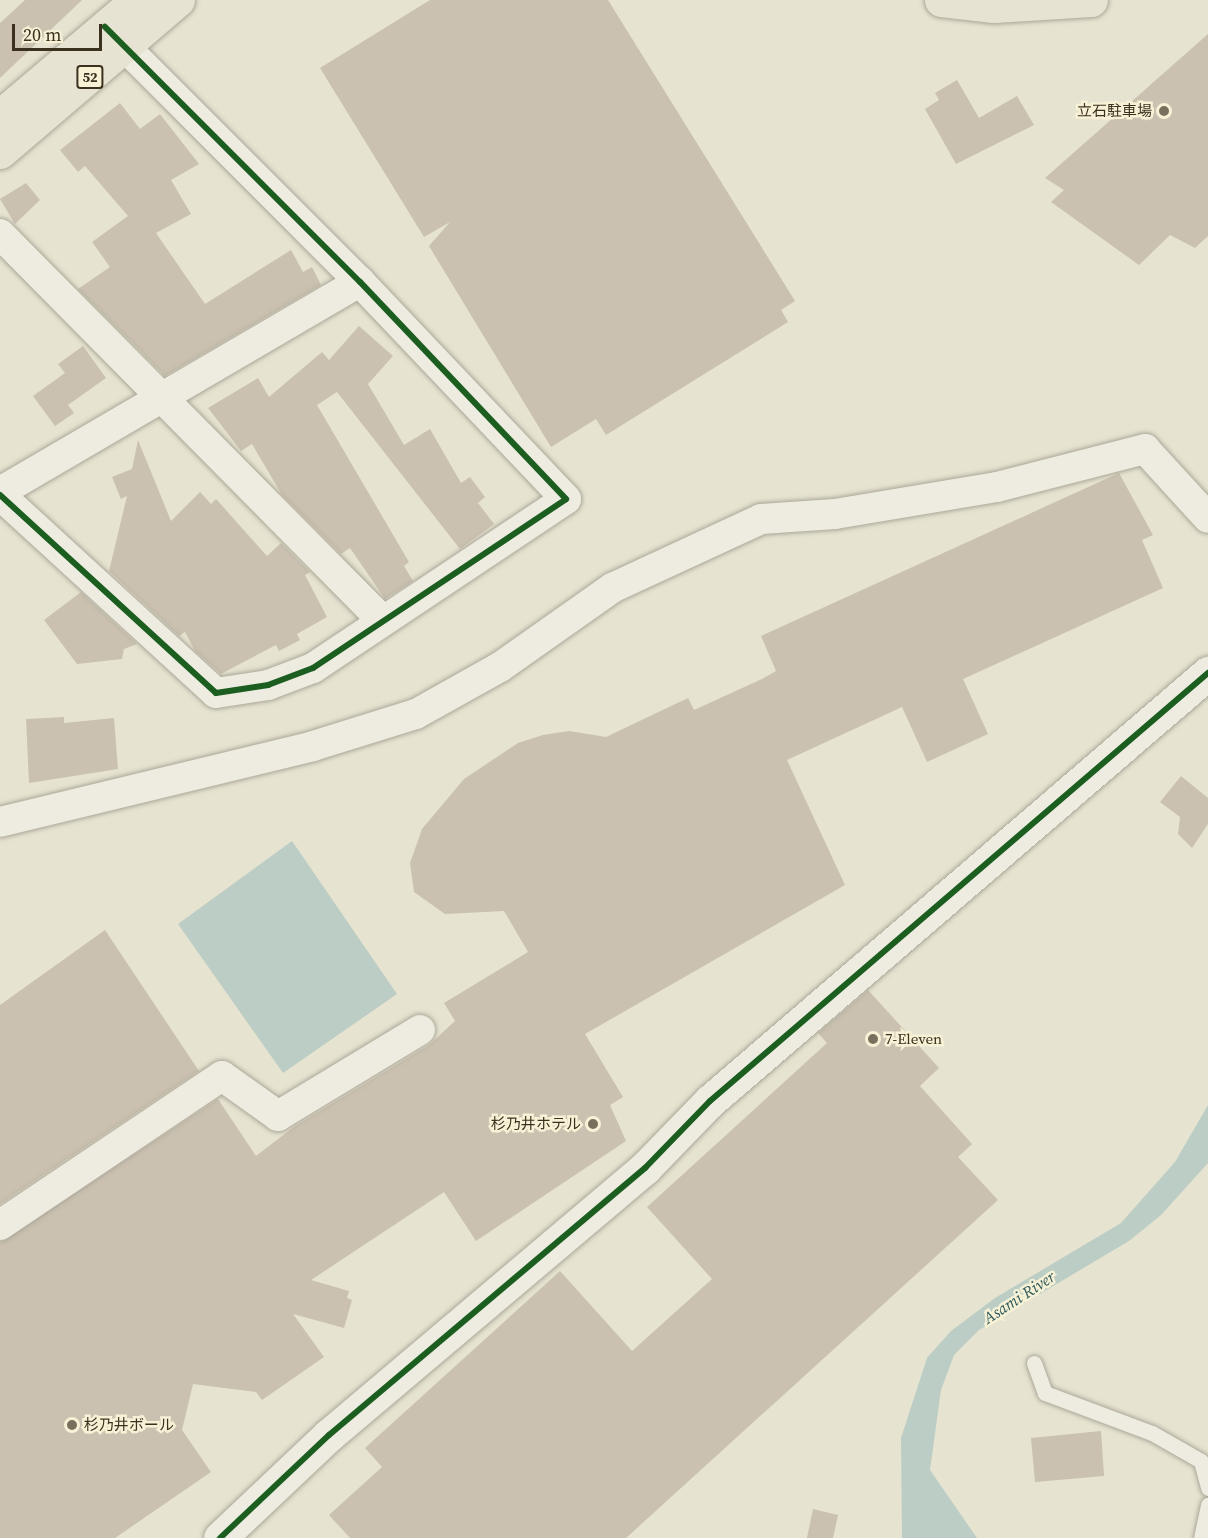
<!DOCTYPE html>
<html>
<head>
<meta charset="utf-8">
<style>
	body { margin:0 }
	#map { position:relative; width:1208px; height:1538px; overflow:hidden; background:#e6e3d0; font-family:"Source Serif 4","Noto Sans JP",serif }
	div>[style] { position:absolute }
	.water>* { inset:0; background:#bbcdc4 }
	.building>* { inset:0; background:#cac1b0 }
	.roads { filter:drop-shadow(0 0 2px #aca798) drop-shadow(0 0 2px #aca798) }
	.lane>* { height:15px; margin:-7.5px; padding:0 7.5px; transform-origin:7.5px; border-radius:7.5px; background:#eeece1 }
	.street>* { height:30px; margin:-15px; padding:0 15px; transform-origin:15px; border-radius:15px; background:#eeece1 }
	.secondary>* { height:33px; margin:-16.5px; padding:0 16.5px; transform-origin:16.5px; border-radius:16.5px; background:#eeece1 }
	.primary>* { height:33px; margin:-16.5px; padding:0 16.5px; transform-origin:16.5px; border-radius:16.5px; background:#e6e3d3 }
	.cycleway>* { height:6px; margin:-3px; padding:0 3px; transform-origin:3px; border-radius:3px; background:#1b5e20 }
	.dots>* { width:16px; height:16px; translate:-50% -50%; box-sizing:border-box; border:3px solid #f7f2d6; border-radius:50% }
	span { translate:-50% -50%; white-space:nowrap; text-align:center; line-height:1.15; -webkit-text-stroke:5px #f7f2d6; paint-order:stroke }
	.shield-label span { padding:2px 4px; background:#f7f2d6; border:2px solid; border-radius:4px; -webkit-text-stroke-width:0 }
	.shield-label { font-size:14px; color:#3c311f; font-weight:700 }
	.poi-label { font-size:15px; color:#3c311f }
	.right { translate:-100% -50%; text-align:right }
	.left { translate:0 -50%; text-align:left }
	.water-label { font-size:16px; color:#2e595c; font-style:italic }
	.scale { position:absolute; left:12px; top:24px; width:90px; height:27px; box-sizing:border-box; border:3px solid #3c311f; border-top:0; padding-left:8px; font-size:18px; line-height:21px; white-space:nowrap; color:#3c311f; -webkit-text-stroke:4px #f7f2d6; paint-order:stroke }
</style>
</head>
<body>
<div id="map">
	<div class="water">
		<div style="clip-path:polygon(292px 841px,397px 994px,283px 1073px,178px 924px)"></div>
		<div style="clip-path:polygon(1208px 1105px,1208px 1163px,1161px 1215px,1129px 1241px,979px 1330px,954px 1355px,941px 1390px,930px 1470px,977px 1538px,902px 1538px,901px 1438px,927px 1358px,951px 1331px,995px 1298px,1121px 1223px,1175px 1162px)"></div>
	</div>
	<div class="building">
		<div style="clip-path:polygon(25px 0,82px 0,0 78px,0 23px)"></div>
		<div style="clip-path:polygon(430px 0,608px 0,795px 301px,781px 310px,788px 322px,606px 435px,596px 419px,551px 447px,429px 246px,450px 222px,424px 237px,320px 68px)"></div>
		<div style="clip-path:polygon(1208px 34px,1208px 236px,1195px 248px,1170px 235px,1139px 265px,1051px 202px,1064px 190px,1045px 178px)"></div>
		<div style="clip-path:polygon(957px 80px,979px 118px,1017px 96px,1034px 125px,956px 164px,925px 109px,939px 100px,935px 93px)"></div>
		<div style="clip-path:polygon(120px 103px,140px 129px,160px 114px,199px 164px,171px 180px,191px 214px,156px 233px,205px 304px,291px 250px,303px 272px,312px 267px,321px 285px,165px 376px,78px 289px,110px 267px,92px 242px,128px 216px,85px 166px,78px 172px,60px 150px)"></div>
		<div style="clip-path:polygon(26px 183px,40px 200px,15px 224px,0 199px)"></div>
		<div style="clip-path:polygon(359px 326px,393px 356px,368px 384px,404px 445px,430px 429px,461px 483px,470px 477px,485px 497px,478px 503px,494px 524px,460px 549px,337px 392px,317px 405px,409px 562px,404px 566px,413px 581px,385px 599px,350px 548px,341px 554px,282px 495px,252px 444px,241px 451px,208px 408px,258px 378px,269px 397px,322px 352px,329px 360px)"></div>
		<div style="clip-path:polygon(83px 346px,106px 378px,68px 405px,74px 413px,55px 426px,33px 396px,65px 373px,58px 364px)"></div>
		<div style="clip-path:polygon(138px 440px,171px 521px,200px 492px,211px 504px,216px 499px,267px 556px,281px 543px,310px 572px,305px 575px,327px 617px,297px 634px,300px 640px,279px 651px,276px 645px,221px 674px,195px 651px,185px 632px,179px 636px,109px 571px,127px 496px,121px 499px,112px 477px,132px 469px)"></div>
		<div style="clip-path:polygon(1119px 473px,1153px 535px,1142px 540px,1163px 588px,963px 679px,988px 734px,927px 762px,902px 707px,787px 760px,845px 885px,585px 1034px,623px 1097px,610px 1105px,626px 1141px,476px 1241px,444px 1192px,311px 1280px,349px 1291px,347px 1298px,352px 1300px,344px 1328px,293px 1314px,324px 1357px,262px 1400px,256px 1392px,193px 1384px,182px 1430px,211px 1472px,115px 1538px,0 1538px,0 1242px,218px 1099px,256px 1156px,295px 1126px,429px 1045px,455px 1021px,444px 1003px,528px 952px,504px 911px,445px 914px,414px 892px,410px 863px,422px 829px,464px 779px,518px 743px,543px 735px,569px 731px,606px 737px,688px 698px,694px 710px,762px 679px,776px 671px,761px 636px)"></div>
		<div style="clip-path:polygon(81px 592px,137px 644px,124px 649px,122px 659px,77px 664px,44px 620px)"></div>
		<div style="clip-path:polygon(64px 717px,64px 723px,114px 718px,118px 769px,29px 783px,26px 719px)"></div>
		<div style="clip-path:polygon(1181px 776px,1208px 798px,1208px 824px,1192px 848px,1178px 834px,1180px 817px,1160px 802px)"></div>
		<div style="clip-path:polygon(105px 930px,199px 1071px,0 1204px,0 1005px)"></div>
		<div style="clip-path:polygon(868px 990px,939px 1068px,920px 1086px,972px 1144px,958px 1157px,998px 1200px,626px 1538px,350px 1538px,329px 1515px,382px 1467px,365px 1448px,560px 1271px,632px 1351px,712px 1279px,647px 1207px,827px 1043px,818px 1033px)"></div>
		<div style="clip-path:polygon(1101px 1431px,1104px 1476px,1035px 1482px,1031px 1438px)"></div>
		<div style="clip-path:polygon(813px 1509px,838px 1515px,833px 1538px,807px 1538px)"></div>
	</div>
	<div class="roads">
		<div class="lane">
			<div style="left:1034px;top:1363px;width:32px;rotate:70deg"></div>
			<div style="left:1045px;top:1393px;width:114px;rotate:20.5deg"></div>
			<div style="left:1152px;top:1433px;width:56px;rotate:29.7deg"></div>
			<div style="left:1201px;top:1461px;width:28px;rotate:75deg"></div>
			<div style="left:1201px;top:1538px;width:34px;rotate:-78deg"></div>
		</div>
		<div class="street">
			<div style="left:0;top:234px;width:544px;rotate:45.3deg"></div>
			<div style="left:0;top:492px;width:417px;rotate:-30.3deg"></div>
			<div style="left:0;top:495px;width:293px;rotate:42.5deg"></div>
			<div style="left:216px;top:693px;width:53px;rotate:-8.7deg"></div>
			<div style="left:268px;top:685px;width:48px;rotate:-20.7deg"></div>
			<div style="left:313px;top:668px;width:304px;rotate:-33.7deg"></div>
			<div style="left:566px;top:499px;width:299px;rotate:-133.5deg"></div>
			<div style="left:360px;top:282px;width:358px;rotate:-135deg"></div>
			<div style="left:0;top:822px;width:322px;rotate:-13.6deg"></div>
			<div style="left:313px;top:746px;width:108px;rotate:-17.3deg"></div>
			<div style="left:416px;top:714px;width:96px;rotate:-29.2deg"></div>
			<div style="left:500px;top:667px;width:137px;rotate:-35.2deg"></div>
			<div style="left:612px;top:588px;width:164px;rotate:-24.8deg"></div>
			<div style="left:761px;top:519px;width:74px;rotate:-3.9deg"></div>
			<div style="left:835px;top:514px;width:164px;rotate:-9.5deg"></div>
			<div style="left:997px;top:487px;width:153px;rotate:-14.4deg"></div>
			<div style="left:1145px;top:449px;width:93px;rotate:47.6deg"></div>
			<div style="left:0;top:1225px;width:267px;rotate:-33.9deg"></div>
			<div style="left:222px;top:1076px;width:69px;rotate:35.5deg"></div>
			<div style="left:278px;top:1116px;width:166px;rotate:-31.2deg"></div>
		</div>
		<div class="secondary">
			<div style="left:220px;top:1538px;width:150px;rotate:-43.4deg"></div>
			<div style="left:329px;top:1435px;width:414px;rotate:-40.2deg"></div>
			<div style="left:645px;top:1168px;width:93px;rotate:-45.9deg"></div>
			<div style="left:710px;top:1101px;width:657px;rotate:-40.68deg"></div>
		</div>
		<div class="primary">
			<div style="left:941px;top:0;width:53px;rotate:6.5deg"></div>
			<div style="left:994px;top:6px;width:97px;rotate:-3.5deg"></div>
			<div style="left:0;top:116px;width:180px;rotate:-40.3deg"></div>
			<div style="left:0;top:152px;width:234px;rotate:-40.5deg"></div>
		</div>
	</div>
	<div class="cycleway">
		<div style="left:0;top:495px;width:293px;rotate:42.5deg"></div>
		<div style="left:216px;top:693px;width:53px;rotate:-8.7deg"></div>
		<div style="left:268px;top:685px;width:48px;rotate:-20.7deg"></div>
		<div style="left:313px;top:668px;width:304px;rotate:-33.7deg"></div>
		<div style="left:566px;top:499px;width:299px;rotate:-133.5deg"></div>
		<div style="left:360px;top:282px;width:361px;rotate:-135deg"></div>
		<div style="left:220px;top:1538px;width:150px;rotate:-43.4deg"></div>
		<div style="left:329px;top:1435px;width:414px;rotate:-40.2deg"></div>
		<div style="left:645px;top:1168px;width:93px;rotate:-45.9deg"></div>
		<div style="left:710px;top:1101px;width:657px;rotate:-40.68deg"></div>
	</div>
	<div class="dots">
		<div style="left:1164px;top:111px;background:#786f5d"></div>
		<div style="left:873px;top:1039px;background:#786f5d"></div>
		<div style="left:593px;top:1124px;background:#786f5d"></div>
		<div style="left:72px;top:1425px;background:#786f5d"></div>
	</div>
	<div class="shield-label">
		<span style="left:90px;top:77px">52</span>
	</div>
	<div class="poi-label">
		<span class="right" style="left:1152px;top:111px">立石駐車場</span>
		<span class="left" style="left:885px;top:1039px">7-Eleven</span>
		<span class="right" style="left:581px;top:1124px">杉乃井ホテル</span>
		<span class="left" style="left:84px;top:1425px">杉乃井ボール</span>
	</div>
	<div class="water-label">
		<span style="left:1019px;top:1297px;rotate:-33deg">Asami River</span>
	</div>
	<div class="scale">20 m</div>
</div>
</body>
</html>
